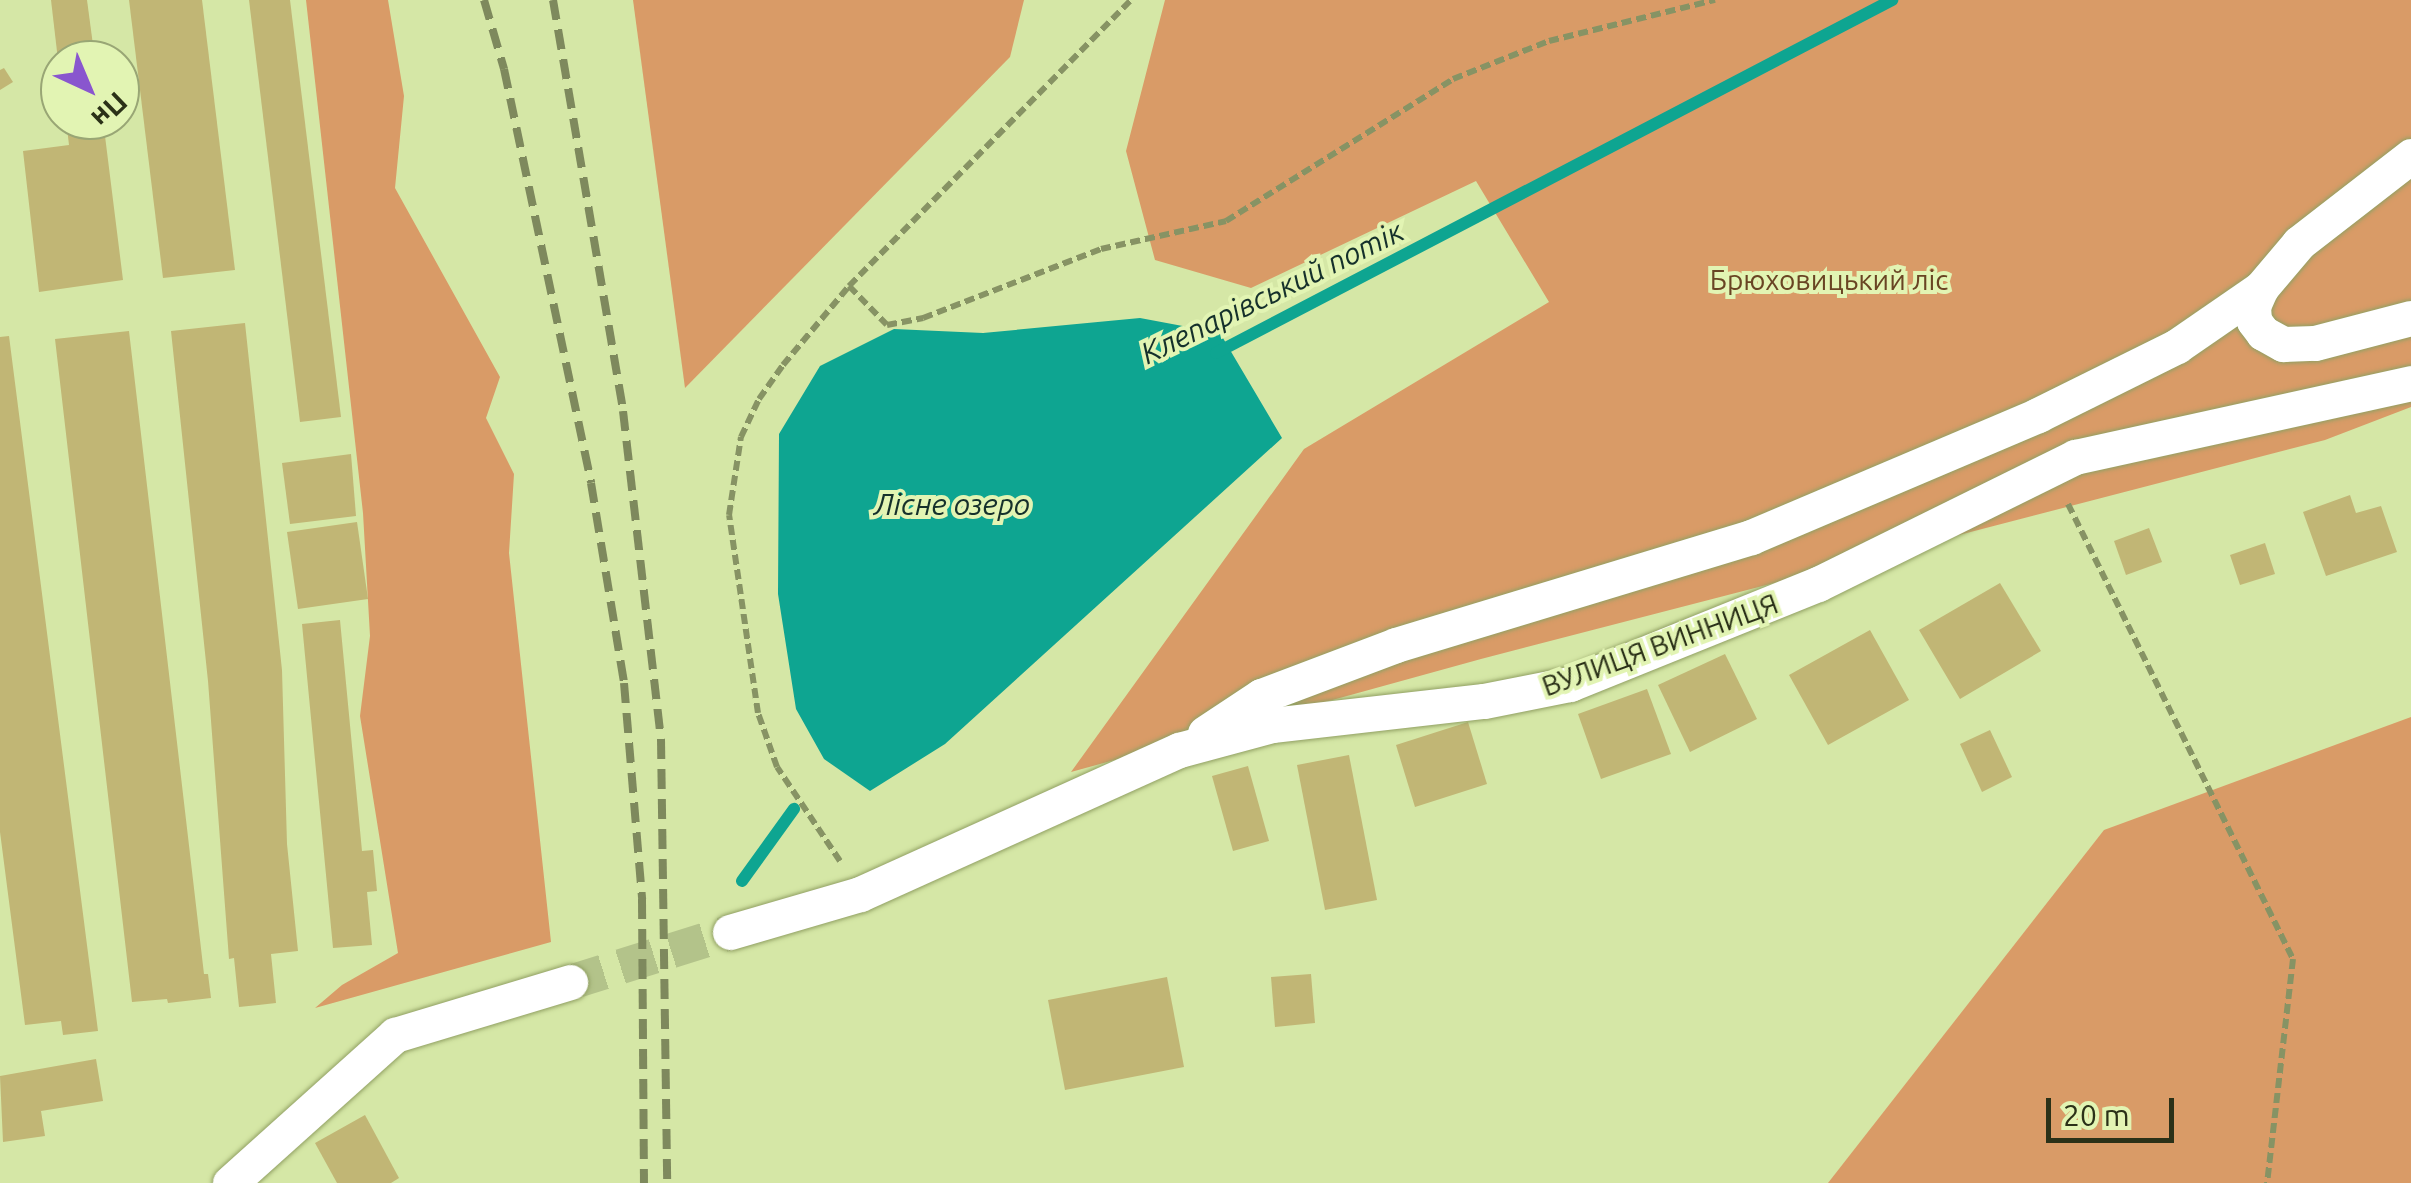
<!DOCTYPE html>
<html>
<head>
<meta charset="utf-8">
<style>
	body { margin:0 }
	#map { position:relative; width:2411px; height:1183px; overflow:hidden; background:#d5e7a6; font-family:Ubuntu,sans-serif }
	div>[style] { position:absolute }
	.green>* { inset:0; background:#d99b67 }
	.water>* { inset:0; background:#0ea591 }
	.stream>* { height:12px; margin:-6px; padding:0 6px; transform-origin:6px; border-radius:6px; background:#0ea591 }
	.building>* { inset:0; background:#c1b675 }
	.street-tunnel>* { height:35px; margin-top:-17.5px; transform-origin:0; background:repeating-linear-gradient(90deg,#b3c38a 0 35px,transparent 0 53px) }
	.path>* { height:6px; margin-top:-3px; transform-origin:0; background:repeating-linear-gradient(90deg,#879364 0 10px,transparent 0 15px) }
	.roads { filter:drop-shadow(0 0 2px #91a063) drop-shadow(0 0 2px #91a063) }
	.street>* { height:35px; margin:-17.5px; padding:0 17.5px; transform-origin:17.5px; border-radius:17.5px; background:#fff }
	.rail>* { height:8px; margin-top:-4px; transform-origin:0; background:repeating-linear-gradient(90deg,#7e895d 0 20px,transparent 0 30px) }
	span { translate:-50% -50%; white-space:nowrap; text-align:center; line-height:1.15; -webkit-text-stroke:8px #e2f4b3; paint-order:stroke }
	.park-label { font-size:28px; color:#694423 }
	.street-label { font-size:28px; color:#2b3118 }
	.water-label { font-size:30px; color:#15302b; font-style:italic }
	.north { position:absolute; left:40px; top:40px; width:100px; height:100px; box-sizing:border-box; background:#e2f4b3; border:2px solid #99a675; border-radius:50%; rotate:136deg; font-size:28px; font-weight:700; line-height:40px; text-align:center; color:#2b3118 }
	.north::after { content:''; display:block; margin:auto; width:35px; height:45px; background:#8956ce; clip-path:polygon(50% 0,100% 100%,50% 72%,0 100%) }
	.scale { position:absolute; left:2046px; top:1098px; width:128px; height:45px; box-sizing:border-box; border:5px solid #2b3118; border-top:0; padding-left:12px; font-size:30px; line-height:35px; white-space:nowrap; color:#2b3118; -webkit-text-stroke:8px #e2f4b3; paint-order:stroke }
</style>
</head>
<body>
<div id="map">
	<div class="green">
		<div style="clip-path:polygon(306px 0,388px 0,404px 96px,395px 188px,500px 377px,486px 418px,514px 474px,509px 553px,551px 942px,315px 1008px,342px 985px,398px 953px,360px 716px,370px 636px,363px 513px)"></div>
		<div style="clip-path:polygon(633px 0,1024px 0,1010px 57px,685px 388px)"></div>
		<div style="clip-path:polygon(1165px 0,2411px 0,2411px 407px,2325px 440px,1481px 659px,1071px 772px,1304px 449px,1549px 302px,1476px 181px,1251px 288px,1155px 260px,1126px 151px)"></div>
		<div style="clip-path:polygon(2411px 717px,2411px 1183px,1828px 1183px,2104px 830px)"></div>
	</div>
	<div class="water">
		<div style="clip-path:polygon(1140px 318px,1220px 333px,1282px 438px,945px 744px,870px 791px,824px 759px,796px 709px,778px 594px,779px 434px,820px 366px,894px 329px,983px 333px)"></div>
	</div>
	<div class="stream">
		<div style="left:1216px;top:353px;width:763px;rotate:-27.57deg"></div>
		<div style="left:742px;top:881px;width:89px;rotate:-54.2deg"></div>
	</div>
	<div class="building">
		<div style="clip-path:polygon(51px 0,87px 0,95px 60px,58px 60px)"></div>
		<div style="clip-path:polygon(129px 0,202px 0,235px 270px,163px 278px)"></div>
		<div style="clip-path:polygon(249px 0,290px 0,341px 417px,300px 422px)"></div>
		<div style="clip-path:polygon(4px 68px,13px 82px,0 90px,0 70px)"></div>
		<div style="clip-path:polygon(66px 120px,103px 120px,123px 280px,39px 292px,23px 151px,69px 145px)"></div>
		<div style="clip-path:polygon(245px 323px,282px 670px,287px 844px,298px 951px,271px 954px,276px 1003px,239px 1007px,234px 958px,229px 959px,208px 681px,171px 331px)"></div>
		<div style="clip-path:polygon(129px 331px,204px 974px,208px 974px,211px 998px,168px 1003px,167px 999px,132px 1002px,55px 339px)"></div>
		<div style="clip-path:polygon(9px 336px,98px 1031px,63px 1035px,61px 1021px,25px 1025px,0 832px,0 337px)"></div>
		<div style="clip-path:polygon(351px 454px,356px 516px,290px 524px,282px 463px)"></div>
		<div style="clip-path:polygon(2350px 495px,2356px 513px,2381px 506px,2397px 552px,2326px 576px,2303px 512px)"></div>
		<div style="clip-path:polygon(357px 522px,368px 599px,298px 609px,287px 532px)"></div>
		<div style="clip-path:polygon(2149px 528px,2162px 562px,2126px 575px,2114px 541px)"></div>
		<div style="clip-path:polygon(2265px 543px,2275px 574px,2240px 585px,2230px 555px)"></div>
		<div style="clip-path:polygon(2000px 583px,2041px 651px,1960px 699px,1919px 630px)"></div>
		<div style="clip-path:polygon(340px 620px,362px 851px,373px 850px,377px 891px,367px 892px,372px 945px,333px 948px,302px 624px)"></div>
		<div style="clip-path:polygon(1870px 630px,1909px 700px,1828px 745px,1789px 675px)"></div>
		<div style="clip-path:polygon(1725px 654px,1757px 719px,1690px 752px,1658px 685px)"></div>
		<div style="clip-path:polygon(1647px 689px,1671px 754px,1601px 779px,1578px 714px)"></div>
		<div style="clip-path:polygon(1468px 722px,1487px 784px,1415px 807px,1396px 745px)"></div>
		<div style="clip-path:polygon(1990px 730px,2012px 777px,1982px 792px,1960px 744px)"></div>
		<div style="clip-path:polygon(1349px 755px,1377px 900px,1325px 910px,1297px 765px)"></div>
		<div style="clip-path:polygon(1248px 766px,1269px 841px,1233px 851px,1212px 776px)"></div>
		<div style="clip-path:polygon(1311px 974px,1315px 1023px,1275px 1027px,1271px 977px)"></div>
		<div style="clip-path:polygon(1167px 977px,1184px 1067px,1065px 1090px,1048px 1000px)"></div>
		<div style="clip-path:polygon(96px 1059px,103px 1101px,41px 1111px,45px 1136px,3px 1142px,0 1076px)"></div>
		<div style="clip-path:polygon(365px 1115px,399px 1178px,391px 1183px,337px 1183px,315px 1143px)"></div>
	</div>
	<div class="street-tunnel">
		<div style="left:570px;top:982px;width:168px;rotate:-17.4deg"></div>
	</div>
	<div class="path">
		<div style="left:849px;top:286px;width:54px;rotate:45.7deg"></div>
		<div style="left:887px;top:325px;width:37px;rotate:-11deg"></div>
		<div style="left:923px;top:318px;width:191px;rotate:-21.2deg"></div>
		<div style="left:1101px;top:249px;width:128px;rotate:-12.6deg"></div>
		<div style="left:1226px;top:221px;width:268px;rotate:-32deg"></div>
		<div style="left:1453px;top:79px;width:103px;rotate:-21.6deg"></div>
		<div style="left:1549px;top:41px;width:171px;rotate:-13.9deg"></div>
		<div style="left:2068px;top:504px;width:508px;rotate:63.69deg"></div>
		<div style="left:2293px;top:959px;width:226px;rotate:96.6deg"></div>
		<div style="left:840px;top:861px;width:113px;rotate:-123.8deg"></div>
		<div style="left:777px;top:767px;width:57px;rotate:-109.4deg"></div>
		<div style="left:758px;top:713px;width:200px;rotate:-98.3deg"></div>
		<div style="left:729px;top:515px;width:79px;rotate:-81.3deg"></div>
		<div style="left:741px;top:437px;width:42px;rotate:-64.7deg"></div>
		<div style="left:759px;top:399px;width:42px;rotate:-54.8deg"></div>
		<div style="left:783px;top:365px;width:103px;rotate:-50.1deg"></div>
		<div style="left:849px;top:286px;width:402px;rotate:-45.4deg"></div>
	</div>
	<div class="roads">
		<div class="street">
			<div style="left:2411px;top:156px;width:142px;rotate:142.2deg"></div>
			<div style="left:2299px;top:243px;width:59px;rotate:130.2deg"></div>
			<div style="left:2261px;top:288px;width:20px;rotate:114deg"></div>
			<div style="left:2253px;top:306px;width:15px;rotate:86deg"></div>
			<div style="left:2254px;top:321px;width:15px;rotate:53deg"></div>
			<div style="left:2263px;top:333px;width:23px;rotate:29deg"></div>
			<div style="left:2283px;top:344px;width:32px;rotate:-2deg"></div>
			<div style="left:2315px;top:343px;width:99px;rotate:-14.6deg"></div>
			<div style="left:1205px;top:733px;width:67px;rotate:-33.5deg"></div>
			<div style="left:1261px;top:696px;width:144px;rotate:-20.7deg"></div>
			<div style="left:1396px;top:645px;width:371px;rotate:-16.9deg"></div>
			<div style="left:1751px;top:537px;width:312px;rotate:-23deg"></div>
			<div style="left:2038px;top:415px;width:155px;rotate:-26.4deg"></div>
			<div style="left:2177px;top:346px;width:102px;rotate:-34.6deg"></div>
			<div style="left:730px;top:932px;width:135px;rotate:-16.3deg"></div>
			<div style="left:860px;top:894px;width:350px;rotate:-24.3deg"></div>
			<div style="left:1179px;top:750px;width:96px;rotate:-15deg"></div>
			<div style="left:1272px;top:725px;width:213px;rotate:-6.5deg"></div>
			<div style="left:1484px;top:701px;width:88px;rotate:-11.2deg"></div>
			<div style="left:1570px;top:684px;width:267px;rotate:-22deg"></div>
			<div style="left:1818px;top:584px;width:287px;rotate:-26.3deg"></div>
			<div style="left:2075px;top:457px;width:344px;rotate:-12.4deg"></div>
			<div style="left:230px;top:1183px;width:222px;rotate:-41.9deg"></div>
			<div style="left:395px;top:1035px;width:183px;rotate:-16.8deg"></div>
		</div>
	</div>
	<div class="rail">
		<div style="left:484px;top:0;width:72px;rotate:73.8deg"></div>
		<div style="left:504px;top:69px;width:423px;rotate:78.1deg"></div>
		<div style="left:591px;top:483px;width:203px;rotate:80.6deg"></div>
		<div style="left:624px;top:683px;width:217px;rotate:85.2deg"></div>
		<div style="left:642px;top:899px;width:284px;rotate:89.6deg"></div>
		<div style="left:553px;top:0;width:417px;rotate:80.3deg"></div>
		<div style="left:623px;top:411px;width:330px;rotate:83.4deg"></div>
		<div style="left:661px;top:739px;width:444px;rotate:89.2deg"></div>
	</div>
	<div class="park-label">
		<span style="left:1829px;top:280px">Брюховицький ліс</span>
	</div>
	<div class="street-label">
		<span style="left:1660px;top:645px;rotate:-20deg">ВУЛИЦЯ ВИННИЦЯ</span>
	</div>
	<div class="water-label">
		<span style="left:1272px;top:292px;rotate:-26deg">Клепарівський потік</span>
		<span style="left:952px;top:504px">Лісне озеро</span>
	</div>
	<div class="north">Пн</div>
	<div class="scale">20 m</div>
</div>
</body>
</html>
